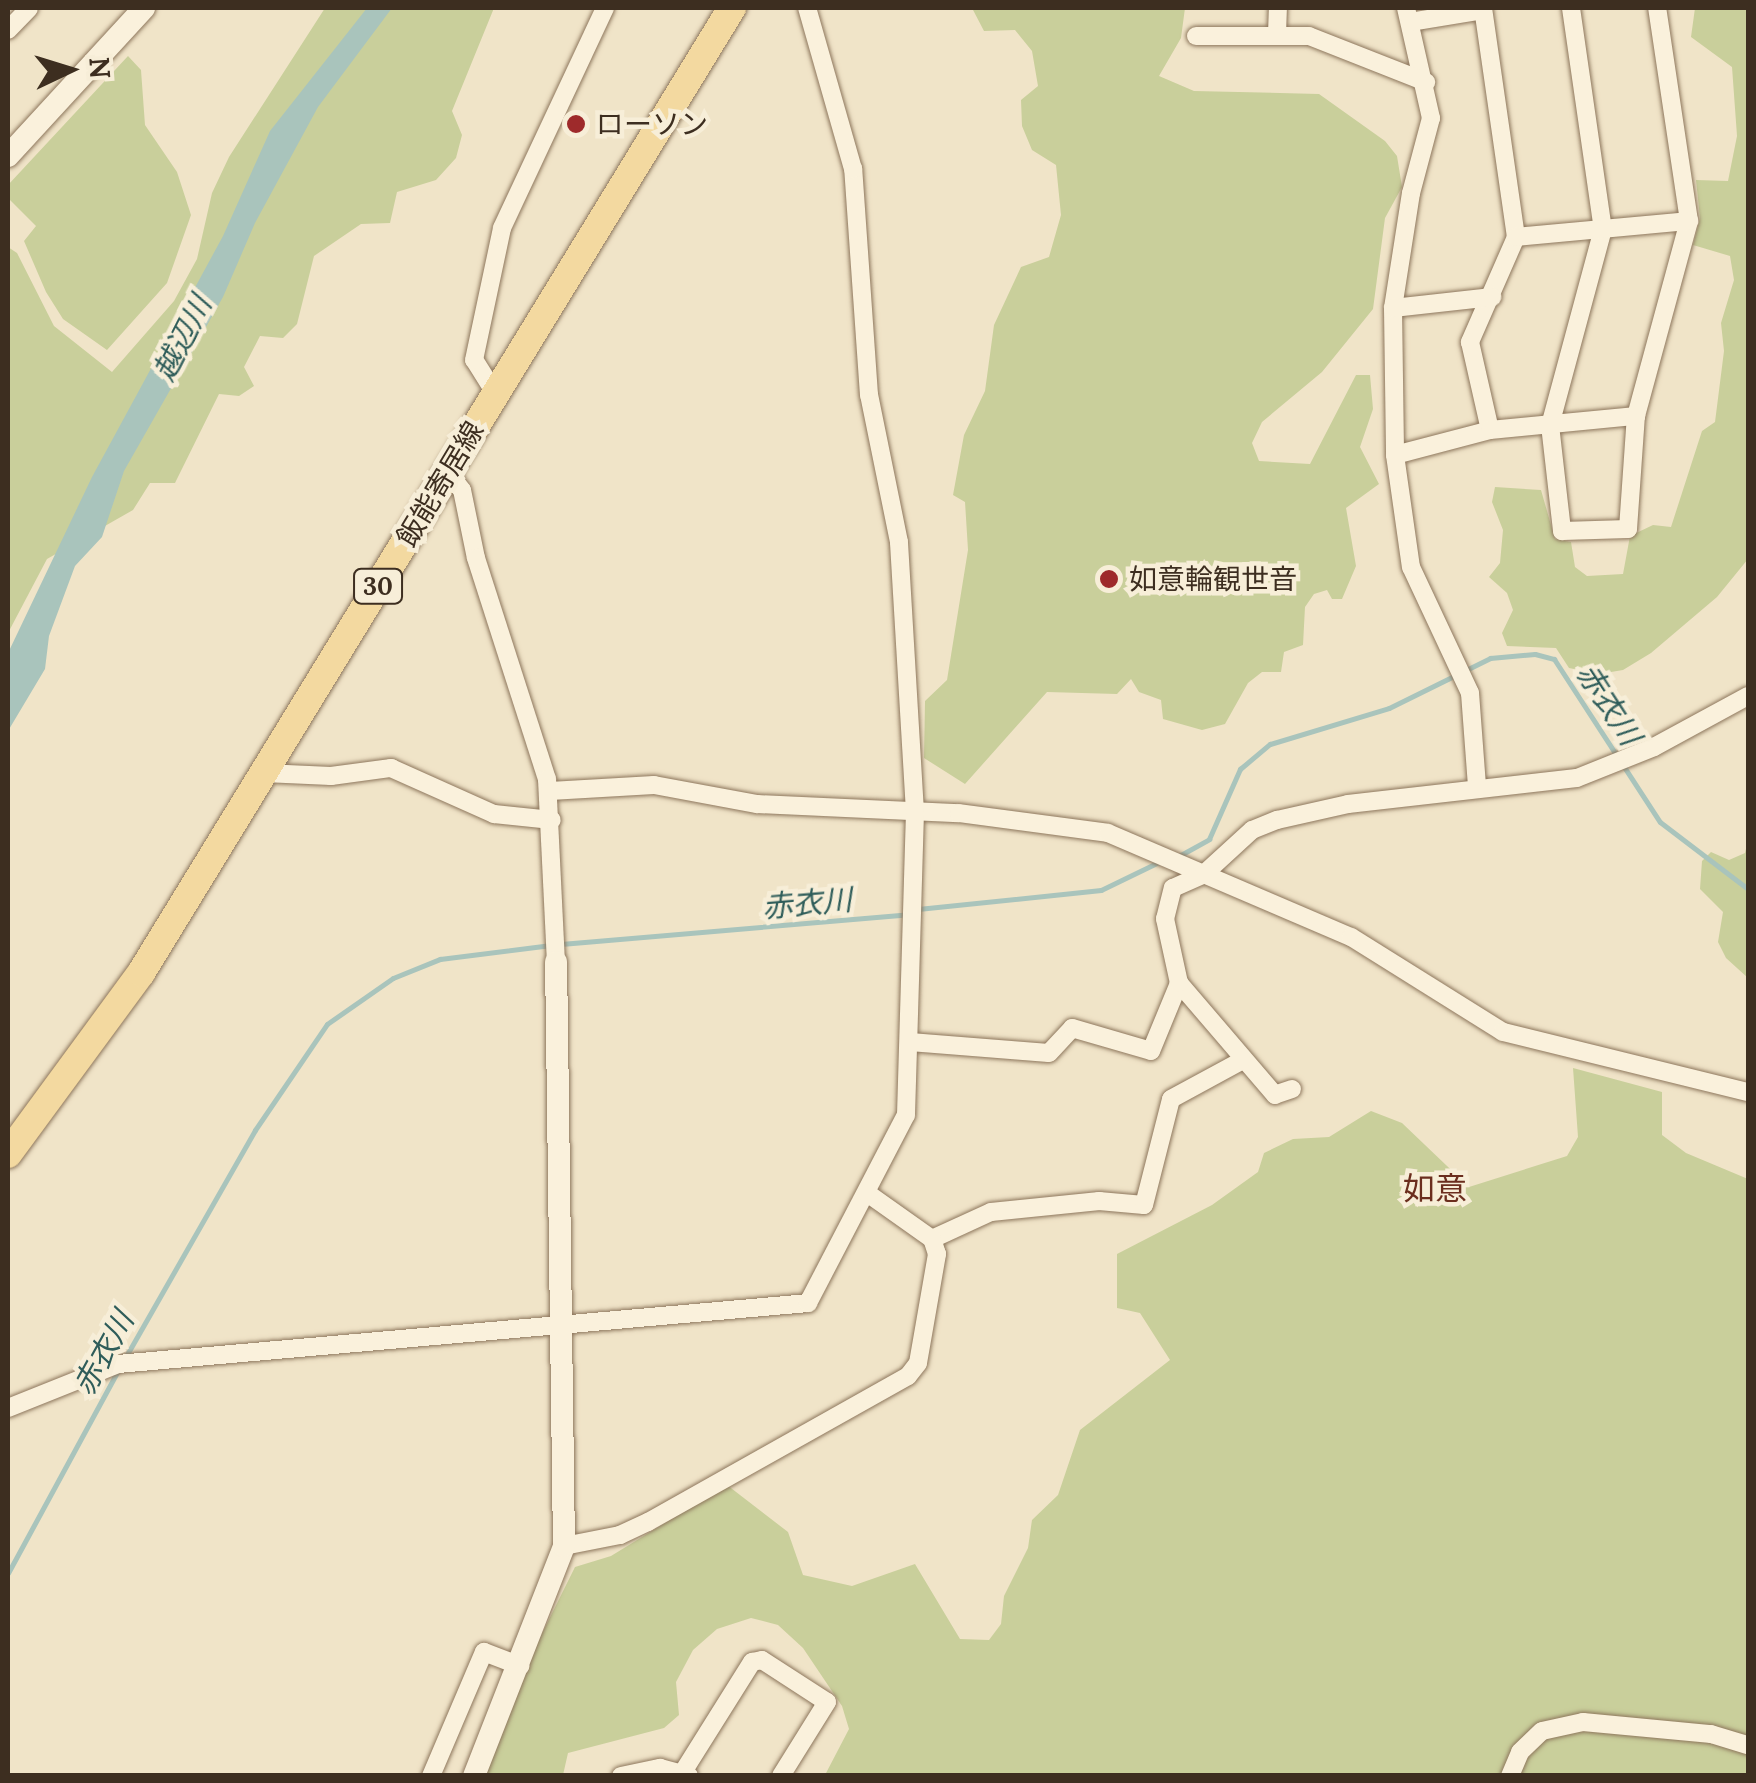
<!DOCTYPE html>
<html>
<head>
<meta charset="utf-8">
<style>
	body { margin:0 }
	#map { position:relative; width:1756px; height:1783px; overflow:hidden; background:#f0e4c8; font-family:Lora,"Noto Sans JP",serif }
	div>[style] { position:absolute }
	.green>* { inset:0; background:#c9cf9b }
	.water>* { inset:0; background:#a9c4bc }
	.stream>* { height:5px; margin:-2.5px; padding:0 2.5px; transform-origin:2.5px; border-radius:2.5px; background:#a9c4bc }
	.roads { filter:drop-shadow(0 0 2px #8d765c) drop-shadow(0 0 2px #8d765c) }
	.minor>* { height:18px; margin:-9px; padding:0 9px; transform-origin:9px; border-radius:9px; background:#faf1dc }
	.tertiary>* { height:22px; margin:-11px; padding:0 11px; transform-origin:11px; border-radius:11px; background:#faf1dc }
	.primary>* { height:28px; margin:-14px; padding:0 14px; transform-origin:14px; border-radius:14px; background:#f3d9a0 }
	.dots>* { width:28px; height:28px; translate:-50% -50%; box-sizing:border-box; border:5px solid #f7eed8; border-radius:50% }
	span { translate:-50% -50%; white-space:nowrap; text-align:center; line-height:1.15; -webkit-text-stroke:9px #f7eed8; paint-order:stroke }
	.shield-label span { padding:2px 8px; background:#f7eed8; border:2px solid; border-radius:8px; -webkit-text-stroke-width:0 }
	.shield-label { font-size:25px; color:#3d2e20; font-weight:700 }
	.poi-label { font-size:28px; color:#3d2e20 }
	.left { translate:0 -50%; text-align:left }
	.street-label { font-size:28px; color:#3d2e20 }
	.water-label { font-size:30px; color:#2f5d5a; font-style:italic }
	.quarter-label { font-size:32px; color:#6b2e1e }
	.frame { position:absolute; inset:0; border:10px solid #3d2e20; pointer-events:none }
	.north { position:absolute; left:20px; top:20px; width:100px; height:100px; -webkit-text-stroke:8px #f7eed8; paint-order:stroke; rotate:86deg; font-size:28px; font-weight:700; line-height:40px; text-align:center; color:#3d2e20 }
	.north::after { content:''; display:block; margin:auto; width:35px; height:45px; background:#3d2e20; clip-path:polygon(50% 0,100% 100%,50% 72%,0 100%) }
</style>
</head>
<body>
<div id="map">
	<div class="green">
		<div style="clip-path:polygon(325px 8px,494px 8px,452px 111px,462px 135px,456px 158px,436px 180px,397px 192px,390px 223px,361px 224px,314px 256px,297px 324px,283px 338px,260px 336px,244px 367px,254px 386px,239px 396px,219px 394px,175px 483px,150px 483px,133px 510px,47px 559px,8px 633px,8px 247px,17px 253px,54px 326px,112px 372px,174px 301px,197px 259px,212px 193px,229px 157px)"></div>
		<div style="clip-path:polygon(972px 8px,1185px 8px,1181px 38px,1159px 76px,1194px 91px,1319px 94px,1385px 141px,1397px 156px,1402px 187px,1385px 218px,1373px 309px,1322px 372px,1262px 422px,1252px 443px,1259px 461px,1310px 464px,1356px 375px,1370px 375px,1373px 409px,1360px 447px,1379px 484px,1346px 508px,1356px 566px,1342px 599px,1332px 599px,1327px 590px,1314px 594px,1305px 607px,1303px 645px,1284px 652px,1281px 672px,1262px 672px,1248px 683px,1225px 724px,1202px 730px,1163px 719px,1161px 700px,1139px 692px,1131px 679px,1117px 694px,1047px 692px,965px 784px,924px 758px,925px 701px,947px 680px,968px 550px,965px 502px,953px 495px,964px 435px,985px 391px,994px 325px,1021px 267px,1049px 257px,1061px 215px,1056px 165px,1032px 150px,1022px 126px,1021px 100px,1038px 86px,1032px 51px,1015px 30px,984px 31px)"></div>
		<div style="clip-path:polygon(1695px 8px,1748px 8px,1748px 559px,1717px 597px,1651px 653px,1623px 670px,1599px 674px,1569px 668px,1556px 648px,1507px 646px,1502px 633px,1513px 610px,1507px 593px,1489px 577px,1500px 563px,1503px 530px,1492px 502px,1495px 487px,1541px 490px,1555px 539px,1571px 542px,1575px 567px,1587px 576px,1623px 574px,1630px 536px,1653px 525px,1671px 527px,1702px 431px,1715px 422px,1724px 351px,1721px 323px,1734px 280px,1730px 256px,1693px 245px,1700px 218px,1696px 180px,1728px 181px,1737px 136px,1732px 67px,1691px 37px)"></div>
		<div style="clip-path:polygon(128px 56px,141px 70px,145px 125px,177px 172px,191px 215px,167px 283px,107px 350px,63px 319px,46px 292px,24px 241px,36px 226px,8px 198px,8px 185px)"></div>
		<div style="clip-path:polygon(1748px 840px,1748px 978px,1726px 958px,1718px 942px,1723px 912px,1700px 889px,1702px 861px,1711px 852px,1729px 860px,1745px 853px)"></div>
		<div style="clip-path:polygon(1573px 1068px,1662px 1092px,1662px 1135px,1686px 1153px,1748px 1179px,1748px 1775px,825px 1775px,849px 1729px,842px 1706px,803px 1648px,778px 1625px,751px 1618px,717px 1629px,693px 1650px,676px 1682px,679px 1715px,664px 1728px,568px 1753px,563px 1775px,484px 1776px,506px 1706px,575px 1567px,611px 1556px,727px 1485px,788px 1532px,803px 1575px,852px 1586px,915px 1564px,960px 1639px,989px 1640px,1001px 1624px,1004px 1596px,1028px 1548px,1032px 1520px,1058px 1495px,1080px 1430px,1170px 1360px,1140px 1313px,1117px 1308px,1117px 1254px,1212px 1205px,1258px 1172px,1264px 1153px,1293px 1139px,1329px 1137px,1371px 1111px,1402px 1123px,1469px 1187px,1567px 1156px,1578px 1137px)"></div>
	</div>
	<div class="water">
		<div style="clip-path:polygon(367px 8px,392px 8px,318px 107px,255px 223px,223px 297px,124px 471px,102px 537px,75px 566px,49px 636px,45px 669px,8px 731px,8px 653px,92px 477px,223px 236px,270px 131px)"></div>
	</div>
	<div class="stream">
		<div style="left:1177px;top:857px;width:37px;rotate:-29deg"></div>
		<div style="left:1209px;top:839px;width:77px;rotate:-66.1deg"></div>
		<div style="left:1240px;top:769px;width:39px;rotate:-40deg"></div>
		<div style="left:1270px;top:744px;width:124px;rotate:-16.8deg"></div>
		<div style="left:1389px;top:708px;width:113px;rotate:-26.3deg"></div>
		<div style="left:1490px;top:658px;width:45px;rotate:-5.1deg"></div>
		<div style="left:1535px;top:654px;width:20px;rotate:15deg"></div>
		<div style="left:1554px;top:659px;width:194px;rotate:57deg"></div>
		<div style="left:1660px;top:822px;width:111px;rotate:37.3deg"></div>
		<div style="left:918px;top:909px;width:184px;rotate:-5.9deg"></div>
		<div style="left:1101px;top:890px;width:67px;rotate:-25.8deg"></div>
		<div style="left:561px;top:944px;width:349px;rotate:-4.9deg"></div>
		<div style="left:125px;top:1358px;width:262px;rotate:-60.3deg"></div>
		<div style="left:255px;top:1130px;width:128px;rotate:-55.8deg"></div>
		<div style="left:327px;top:1024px;width:80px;rotate:-34.9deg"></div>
		<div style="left:393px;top:978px;width:51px;rotate:-22deg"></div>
		<div style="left:440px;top:959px;width:112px;rotate:-7.2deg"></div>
		<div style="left:8px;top:1573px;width:229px;rotate:-61.5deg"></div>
	</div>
	<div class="roads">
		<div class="minor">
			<div style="left:1406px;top:8px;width:113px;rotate:77.2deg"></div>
			<div style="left:1431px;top:118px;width:78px;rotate:104.9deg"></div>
			<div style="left:1411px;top:193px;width:116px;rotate:98.9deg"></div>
			<div style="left:1393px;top:308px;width:147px;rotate:89.2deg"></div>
			<div style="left:1395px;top:455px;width:113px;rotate:81.9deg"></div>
			<div style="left:1411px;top:567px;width:139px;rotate:64.9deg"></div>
			<div style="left:1470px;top:693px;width:94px;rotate:85.7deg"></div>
			<div style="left:1483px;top:8px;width:231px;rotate:81.8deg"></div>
			<div style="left:1516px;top:237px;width:115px;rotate:113.7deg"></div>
			<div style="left:1470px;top:342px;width:90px;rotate:77.2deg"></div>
			<div style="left:1571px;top:8px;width:223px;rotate:81.8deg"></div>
			<div style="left:1603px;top:229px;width:203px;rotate:105.1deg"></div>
			<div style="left:1550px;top:425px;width:107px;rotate:83.5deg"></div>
			<div style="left:1562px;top:531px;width:66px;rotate:-1.7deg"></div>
			<div style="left:1628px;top:529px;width:113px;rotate:-86deg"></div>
			<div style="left:1636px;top:416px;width:202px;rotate:-74.8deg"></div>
			<div style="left:1689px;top:221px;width:215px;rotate:-98.5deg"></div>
			<div style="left:1410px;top:22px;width:74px;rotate:-9.3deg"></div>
			<div style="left:8px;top:30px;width:30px;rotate:-46deg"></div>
			<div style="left:1277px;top:34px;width:26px;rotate:-88deg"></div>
			<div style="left:1196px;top:36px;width:113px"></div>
			<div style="left:1309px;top:36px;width:126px;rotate:21.5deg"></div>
			<div style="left:1516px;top:237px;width:174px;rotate:-5.3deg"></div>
			<div style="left:1393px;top:308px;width:100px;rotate:-6.3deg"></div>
			<div style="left:495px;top:393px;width:39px;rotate:-122deg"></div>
			<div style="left:474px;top:360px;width:135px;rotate:-78deg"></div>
			<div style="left:502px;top:228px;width:243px;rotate:-64.9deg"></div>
			<div style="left:1395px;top:455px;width:98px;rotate:-14.7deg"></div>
			<div style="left:1490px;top:430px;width:147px;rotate:-5.5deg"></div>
			<div style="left:448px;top:471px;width:24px;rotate:54deg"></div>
			<div style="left:462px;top:490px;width:69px;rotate:78.4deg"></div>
			<div style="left:476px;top:558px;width:232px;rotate:72.2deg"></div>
			<div style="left:547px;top:779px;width:183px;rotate:87.2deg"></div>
			<div style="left:264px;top:773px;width:67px;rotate:2.6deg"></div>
			<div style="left:331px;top:776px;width:61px;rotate:-7.6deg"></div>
			<div style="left:391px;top:768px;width:113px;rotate:24.1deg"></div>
			<div style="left:494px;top:814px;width:58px;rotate:5.9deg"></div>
			<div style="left:550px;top:791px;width:104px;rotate:-3.3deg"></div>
			<div style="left:654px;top:785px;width:105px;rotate:10.5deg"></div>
			<div style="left:757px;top:804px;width:202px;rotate:2.6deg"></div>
			<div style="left:959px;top:813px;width:150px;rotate:7.6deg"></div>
			<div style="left:1108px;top:833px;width:264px;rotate:23.2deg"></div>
			<div style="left:1351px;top:937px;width:179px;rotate:32deg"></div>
			<div style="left:1503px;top:1032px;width:252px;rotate:13.8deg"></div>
			<div style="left:910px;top:1042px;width:139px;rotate:4.5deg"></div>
			<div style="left:1049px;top:1053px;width:34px;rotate:-47deg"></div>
			<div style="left:1072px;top:1028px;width:82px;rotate:16.2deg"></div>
			<div style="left:1151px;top:1051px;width:74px;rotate:-67.6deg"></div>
			<div style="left:1292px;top:1089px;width:18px;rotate:161deg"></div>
			<div style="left:1275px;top:1095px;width:148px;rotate:-130.6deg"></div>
			<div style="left:1179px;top:983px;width:66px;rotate:-102.3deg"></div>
			<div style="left:1165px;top:919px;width:32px;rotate:-76deg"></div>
			<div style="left:1173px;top:888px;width:34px;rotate:-24deg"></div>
			<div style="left:1204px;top:874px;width:65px;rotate:-42.5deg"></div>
			<div style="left:1252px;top:830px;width:27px;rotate:-22deg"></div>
			<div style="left:1277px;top:820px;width:73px;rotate:-12.7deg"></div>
			<div style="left:1348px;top:804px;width:230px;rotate:-6.5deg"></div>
			<div style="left:1577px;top:778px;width:83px;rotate:-21.9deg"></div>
			<div style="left:1654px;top:747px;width:107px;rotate:-28.5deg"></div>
			<div style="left:932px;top:1239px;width:65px;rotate:-24.6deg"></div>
			<div style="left:991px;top:1212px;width:109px;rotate:-5.8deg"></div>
			<div style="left:1099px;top:1201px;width:45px;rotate:5.1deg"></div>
			<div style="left:1144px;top:1205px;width:109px;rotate:-75.7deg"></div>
			<div style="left:1171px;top:1099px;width:80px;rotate:-28.5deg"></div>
			<div style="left:8px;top:1408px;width:118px;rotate:-21.8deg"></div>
			<div style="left:118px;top:1364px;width:693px;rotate:-5.05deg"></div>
			<div style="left:808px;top:1303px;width:212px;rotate:-62.5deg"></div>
			<div style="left:906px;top:1115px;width:303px;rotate:-88.3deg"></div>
			<div style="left:915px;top:812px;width:270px;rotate:-93.4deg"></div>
			<div style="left:899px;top:542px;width:150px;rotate:-101.5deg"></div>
			<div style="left:869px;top:395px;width:227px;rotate:-94deg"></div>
			<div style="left:853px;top:169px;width:167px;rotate:-105.9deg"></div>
			<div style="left:564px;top:1546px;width:57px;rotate:-11.1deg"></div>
			<div style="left:620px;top:1535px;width:31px;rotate:-25deg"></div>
			<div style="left:648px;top:1522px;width:298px;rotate:-29.3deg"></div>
			<div style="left:908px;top:1376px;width:16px;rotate:-52deg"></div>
			<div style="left:918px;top:1363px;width:111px;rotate:-80.1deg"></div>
			<div style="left:937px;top:1254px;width:16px;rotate:-108deg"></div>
			<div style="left:932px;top:1239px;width:80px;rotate:-144.7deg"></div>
			<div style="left:683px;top:1772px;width:130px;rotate:-57.9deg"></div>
			<div style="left:752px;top:1662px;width:10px;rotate:-11deg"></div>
			<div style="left:762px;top:1660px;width:77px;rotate:32.9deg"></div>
			<div style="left:827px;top:1702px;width:87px;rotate:121.9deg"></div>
			<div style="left:431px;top:1776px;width:135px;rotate:-66.9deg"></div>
			<div style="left:484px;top:1652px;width:39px;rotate:21deg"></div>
			<div style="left:621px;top:1776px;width:40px;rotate:-12deg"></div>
			<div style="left:660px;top:1768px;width:30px;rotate:15deg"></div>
			<div style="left:1510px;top:1776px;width:26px;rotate:-67deg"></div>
			<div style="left:1520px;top:1752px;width:30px;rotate:-44deg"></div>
			<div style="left:1542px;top:1731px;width:42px;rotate:-12.4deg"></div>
			<div style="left:1583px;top:1722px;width:129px;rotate:5.4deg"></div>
			<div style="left:1711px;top:1734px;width:39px;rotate:17deg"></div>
		</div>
		<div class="tertiary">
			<div style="left:8px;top:156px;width:201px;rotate:-47.4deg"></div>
			<div style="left:474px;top:1776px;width:247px;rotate:-68.6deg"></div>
			<div style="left:564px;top:1546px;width:584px;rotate:-90.78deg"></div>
		</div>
		<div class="primary">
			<div style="left:8px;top:1154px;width:225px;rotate:-53.7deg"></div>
			<div style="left:141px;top:973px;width:1132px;rotate:-58.52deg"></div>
		</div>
	</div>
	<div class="dots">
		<div style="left:576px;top:124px;background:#9e2a2b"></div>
		<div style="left:1109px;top:579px;background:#9e2a2b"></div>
	</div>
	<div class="shield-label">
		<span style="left:378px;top:586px">30</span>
	</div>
	<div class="poi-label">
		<span class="left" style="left:596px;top:124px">ローソン</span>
		<span class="left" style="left:1129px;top:579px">如意輪観世音</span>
	</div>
	<div class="street-label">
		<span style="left:440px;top:484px;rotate:-59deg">飯能寄居線</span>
	</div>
	<div class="water-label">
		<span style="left:182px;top:338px;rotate:-63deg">越辺川</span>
		<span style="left:1609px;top:704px;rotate:57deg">赤衣川</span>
		<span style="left:807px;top:903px;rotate:-5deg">赤衣川</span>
		<span style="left:103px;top:1353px;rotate:-61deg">赤衣川</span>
	</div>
	<div class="quarter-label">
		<span style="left:1435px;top:1189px">如意</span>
	</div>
	<div class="frame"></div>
	<div class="north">N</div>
</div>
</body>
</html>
